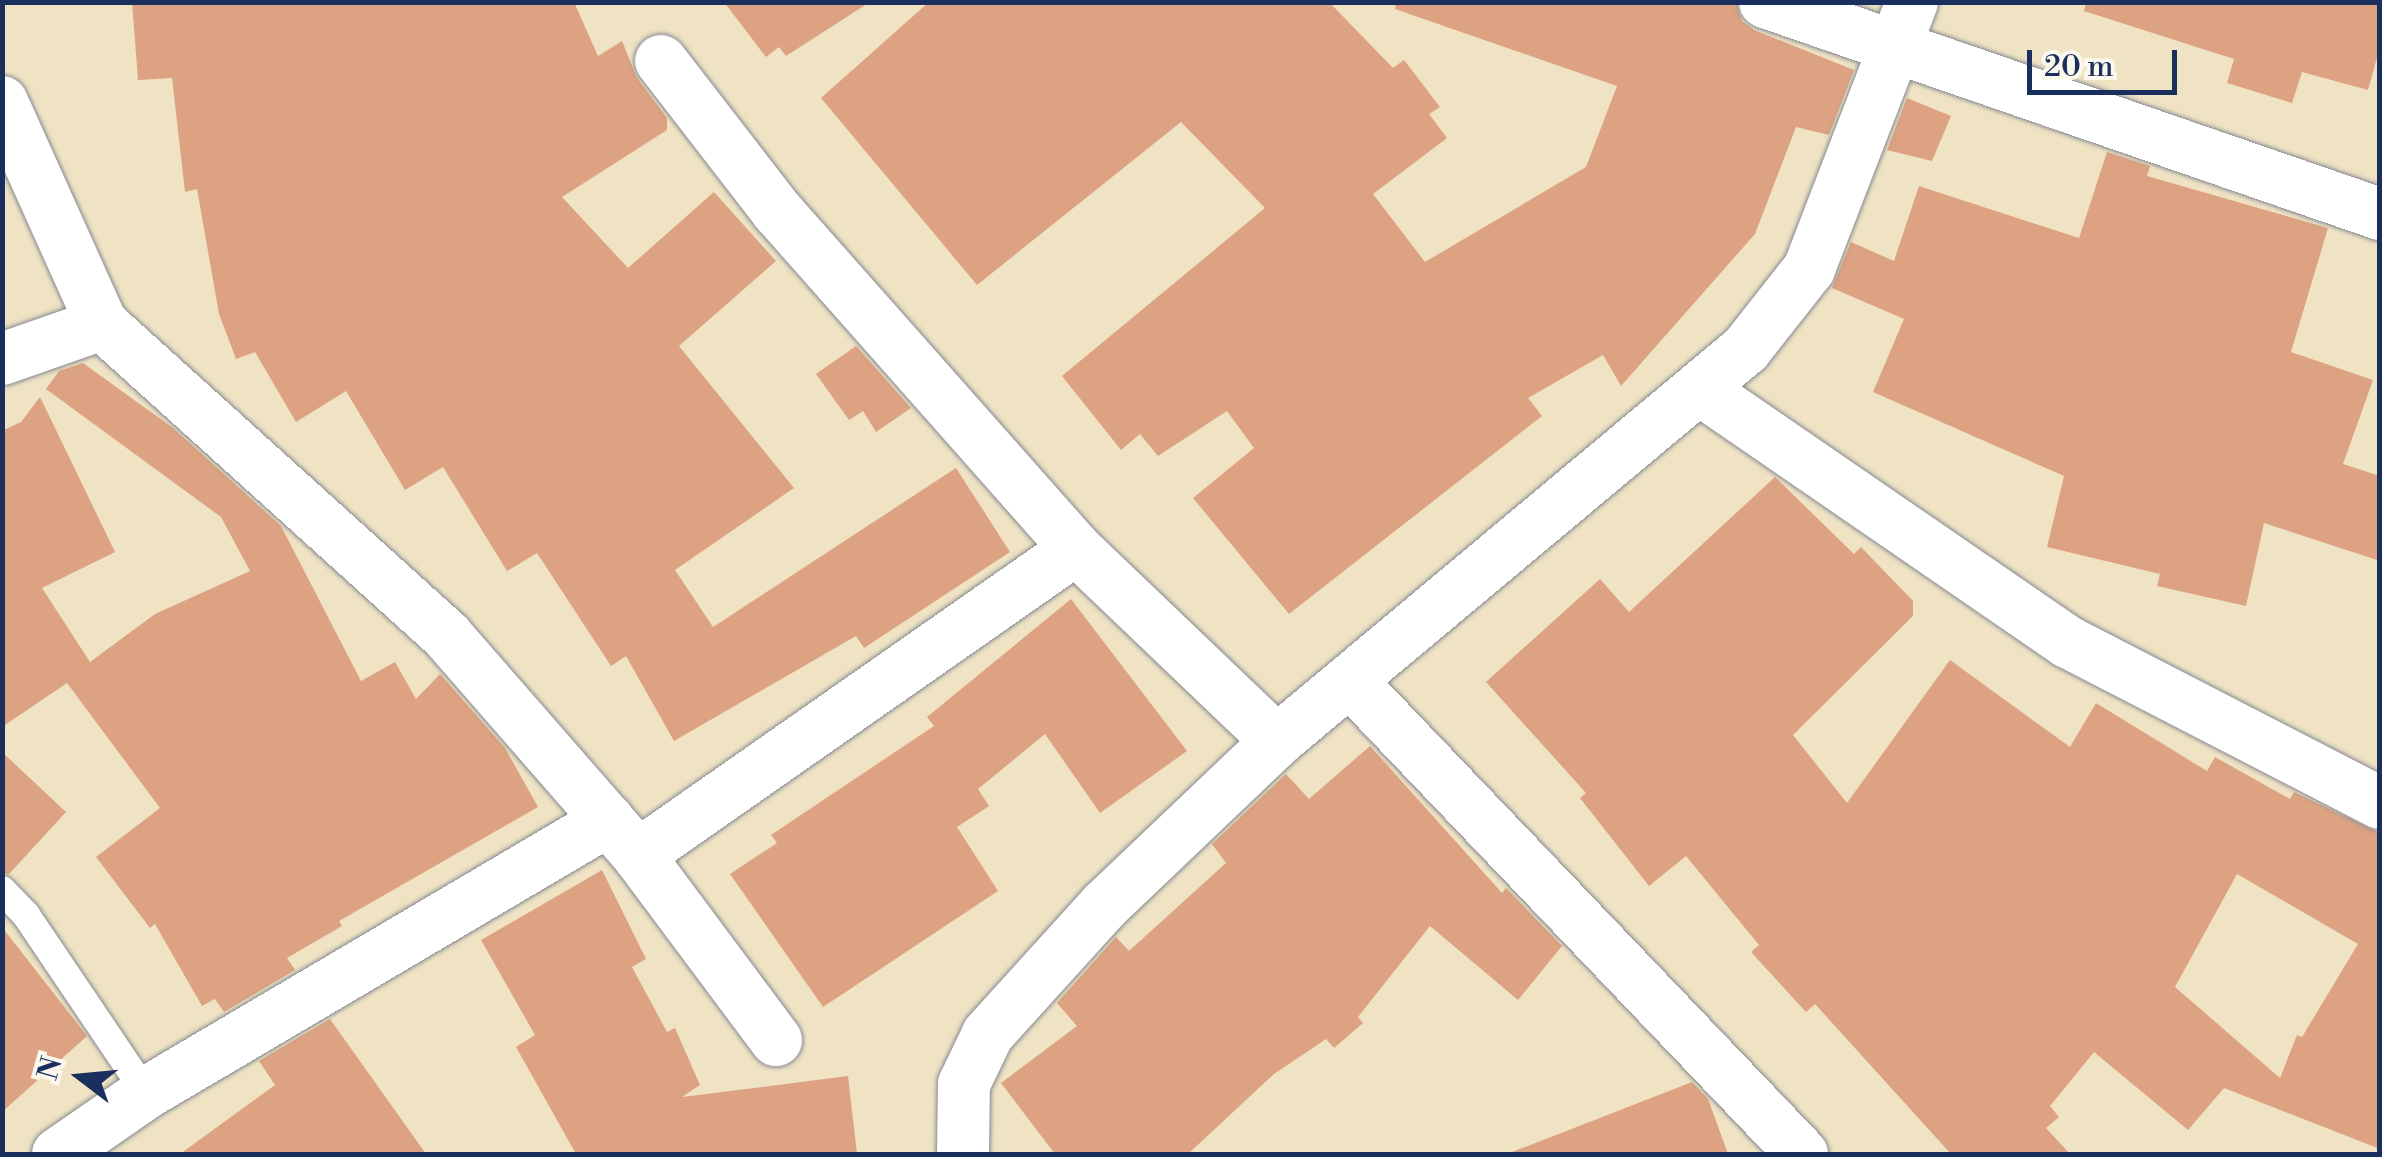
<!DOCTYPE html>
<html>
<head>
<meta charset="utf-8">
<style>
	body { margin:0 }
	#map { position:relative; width:2382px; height:1157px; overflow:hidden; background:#efe3c4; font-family:"Libre Bodoni",serif }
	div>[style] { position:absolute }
	.building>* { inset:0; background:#dca282 }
	.roads { filter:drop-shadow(0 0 2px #858991) drop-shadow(0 0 2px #858991) }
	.service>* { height:28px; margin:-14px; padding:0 14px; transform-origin:14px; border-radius:14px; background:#fff }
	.minor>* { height:52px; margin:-26px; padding:0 26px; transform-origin:26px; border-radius:26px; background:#fff }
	span { translate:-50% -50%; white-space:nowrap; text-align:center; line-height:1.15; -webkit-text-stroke:10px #fbf7ec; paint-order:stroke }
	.frame { position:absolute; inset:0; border:5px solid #1b2f5e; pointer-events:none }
	.north { position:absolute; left:30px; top:1027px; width:100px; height:100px; -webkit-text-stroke:8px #fbf7ec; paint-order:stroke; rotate:286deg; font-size:28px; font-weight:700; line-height:40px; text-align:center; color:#1b2f5e }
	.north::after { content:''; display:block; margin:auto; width:35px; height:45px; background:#1b2f5e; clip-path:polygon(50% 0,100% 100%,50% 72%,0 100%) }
	.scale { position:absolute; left:2027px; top:50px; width:150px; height:45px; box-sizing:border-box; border:5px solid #1b2f5e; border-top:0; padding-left:12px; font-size:30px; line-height:35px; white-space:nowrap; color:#1b2f5e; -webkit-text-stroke:8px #fbf7ec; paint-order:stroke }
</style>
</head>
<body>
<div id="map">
	<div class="building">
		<div style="clip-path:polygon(132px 2px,574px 2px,598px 56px,622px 41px,637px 78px,667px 118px,667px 130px,562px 197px,628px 268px,714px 192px,776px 261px,679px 346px,794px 488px,675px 570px,713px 627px,956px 468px,1010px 552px,864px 648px,856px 636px,674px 741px,626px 656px,611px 666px,537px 553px,507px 571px,443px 467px,405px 490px,346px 391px,296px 422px,255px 352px,236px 359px,219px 314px,197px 189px,185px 192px,172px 78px,138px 80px)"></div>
		<div style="clip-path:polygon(724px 2px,870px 2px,786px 56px,779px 47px,766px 57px)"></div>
		<div style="clip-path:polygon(929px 2px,1329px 2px,1393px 68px,1404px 60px,1440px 107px,1429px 114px,1447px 138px,1373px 194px,1425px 262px,1586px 167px,1617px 86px,1395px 9px,1396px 2px,1736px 2px,1742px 21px,1754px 30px,1854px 70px,1829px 135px,1796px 127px,1755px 234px,1621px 386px,1603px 355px,1528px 398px,1542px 416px,1289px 614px,1193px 498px,1254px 448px,1227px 411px,1158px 456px,1140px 434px,1121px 450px,1062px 376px,1265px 208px,1181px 122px,977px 285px,821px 98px)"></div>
		<div style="clip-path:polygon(2086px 2px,2380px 2px,2380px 47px,2368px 90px,2302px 72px,2292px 103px,2227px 83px,2234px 59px,2084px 11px)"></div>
		<div style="clip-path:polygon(1907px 98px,1951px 116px,1932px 161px,1887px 150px)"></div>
		<div style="clip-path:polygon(2107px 152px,2150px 166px,2147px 176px,2328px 228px,2291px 352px,2373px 380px,2343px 464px,2380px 476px,2380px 561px,2264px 523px,2246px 606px,2157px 586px,2160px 574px,2047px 547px,2064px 476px,1873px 392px,1904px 319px,1832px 288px,1851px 242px,1894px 261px,1919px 186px,2079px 238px)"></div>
		<div style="clip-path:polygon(856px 346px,911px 408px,876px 432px,863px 411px,849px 420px,816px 374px)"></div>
		<div style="clip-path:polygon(83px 363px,173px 428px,281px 526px,361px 681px,395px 662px,416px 699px,440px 674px,505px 748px,538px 807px,339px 921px,342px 926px,287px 958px,295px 970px,224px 1012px,215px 999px,202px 1006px,155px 924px,150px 928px,96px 857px,160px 808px,67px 683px,2px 727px,2px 431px,21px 422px,40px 397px,115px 552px,42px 588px,90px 662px,155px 614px,250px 571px,221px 517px,46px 389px,59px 371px)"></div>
		<div style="clip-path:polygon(evenodd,1775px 477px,1854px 554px,1861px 547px,1913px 601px,1913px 616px,1793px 735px,1847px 803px,1950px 660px,2070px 747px,2096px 703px,2207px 771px,2215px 757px,2290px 799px,2294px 792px,2380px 833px,2380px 1149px,2224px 1088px,2188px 1130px,2094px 1052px,2050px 1106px,2059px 1117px,2046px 1128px,2070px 1154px,1951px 1154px,1815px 1004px,1806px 1012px,1751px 952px,1759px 945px,1686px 856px,1649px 886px,1580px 798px,1586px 793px,1486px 682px,1600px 579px,1629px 612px,1775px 477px,2237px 874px,2358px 944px,2302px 1037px,2297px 1035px,2280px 1078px,2175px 987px,2237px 874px)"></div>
		<div style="clip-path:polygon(1071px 599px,1187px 751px,1100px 813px,1045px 734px,978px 789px,989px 806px,957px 827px,998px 891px,823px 1007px,730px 874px,777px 843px,771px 835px,934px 726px,927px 717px)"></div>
		<div style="clip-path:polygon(1370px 746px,1502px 893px,1506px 888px,1562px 946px,1518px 1000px,1430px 926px,1358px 1017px,1363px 1023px,1334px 1048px,1326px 1039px,1274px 1074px,1188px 1154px,1055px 1154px,1001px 1083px,1077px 1026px,1057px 1003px,1116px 937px,1129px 951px,1226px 863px,1212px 844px,1286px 774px,1309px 799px)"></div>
		<div style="clip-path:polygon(2px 752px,66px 812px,9px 874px,2px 873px)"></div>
		<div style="clip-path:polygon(602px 870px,646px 959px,632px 967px,667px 1032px,675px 1028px,700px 1085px,682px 1097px,848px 1076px,857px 1154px,576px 1154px,516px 1047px,535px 1035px,481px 940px)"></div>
		<div style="clip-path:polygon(2px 927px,87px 1036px,2px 1112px)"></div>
		<div style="clip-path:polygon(330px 1019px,426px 1154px,180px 1154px,275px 1085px,259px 1061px)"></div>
		<div style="clip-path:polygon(1692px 1082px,1708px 1099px,1728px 1154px,1507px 1154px)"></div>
	</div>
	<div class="roads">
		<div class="service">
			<div style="left:2px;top:890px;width:35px;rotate:46deg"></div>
			<div style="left:26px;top:915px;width:215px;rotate:56deg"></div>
		</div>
		<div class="minor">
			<div style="left:1765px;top:2px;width:651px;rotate:19.02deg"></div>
			<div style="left:661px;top:61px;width:190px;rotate:52.3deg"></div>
			<div style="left:777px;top:211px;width:451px;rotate:48.5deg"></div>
			<div style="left:1076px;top:549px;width:278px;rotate:43.7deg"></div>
			<div style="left:2px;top:102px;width:243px;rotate:65.8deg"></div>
			<div style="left:102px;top:324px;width:465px;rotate:42.1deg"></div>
			<div style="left:447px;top:636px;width:291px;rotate:48.9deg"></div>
			<div style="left:638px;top:855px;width:231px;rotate:53.3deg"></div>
			<div style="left:2px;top:359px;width:106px;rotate:-19.3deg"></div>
			<div style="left:1701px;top:390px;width:445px;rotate:34.5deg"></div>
			<div style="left:2068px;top:642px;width:351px;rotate:27.3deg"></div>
			<div style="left:1351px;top:682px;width:653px;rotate:46.3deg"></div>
			<div style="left:638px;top:855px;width:534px;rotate:-34.94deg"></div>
			<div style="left:58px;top:1154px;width:107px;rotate:-34.7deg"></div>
			<div style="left:146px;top:1093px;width:537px;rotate:-30.52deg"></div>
			<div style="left:963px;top:1154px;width:70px;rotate:-89.2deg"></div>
			<div style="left:964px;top:1084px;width:55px;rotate:-64.4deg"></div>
			<div style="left:988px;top:1034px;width:173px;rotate:-47.8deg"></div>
			<div style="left:1104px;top:906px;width:239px;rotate:-43.6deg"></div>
			<div style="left:1277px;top:741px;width:611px;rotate:-39.89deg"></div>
			<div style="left:1746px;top:349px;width:102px;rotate:-51.8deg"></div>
			<div style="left:1809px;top:269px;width:286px;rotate:-68.9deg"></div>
		</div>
	</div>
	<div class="frame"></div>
	<div class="north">N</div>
	<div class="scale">20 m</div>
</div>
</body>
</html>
